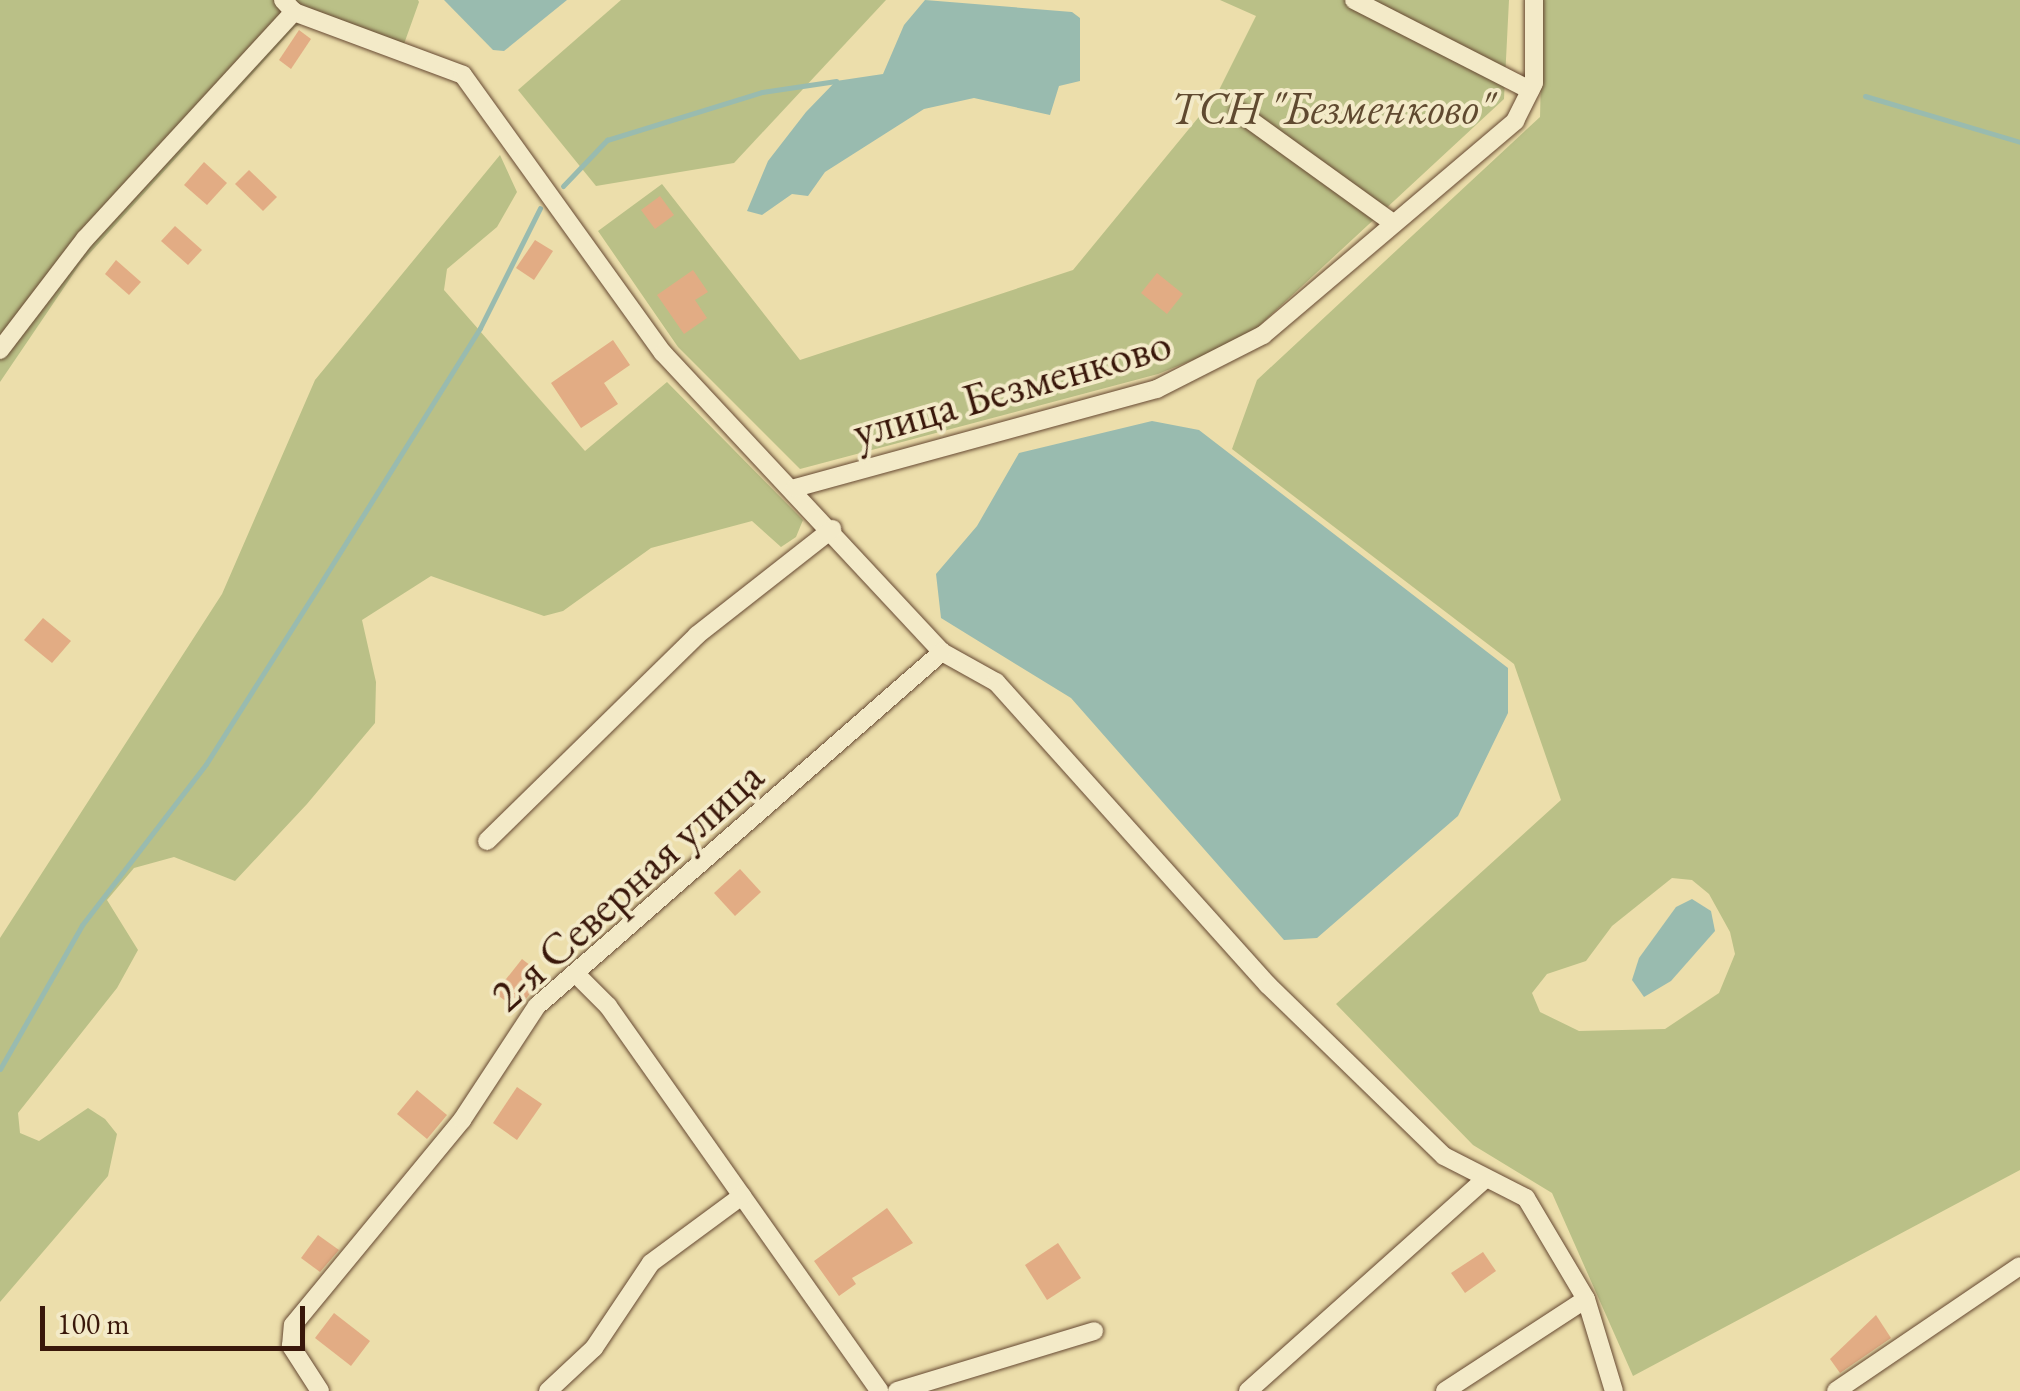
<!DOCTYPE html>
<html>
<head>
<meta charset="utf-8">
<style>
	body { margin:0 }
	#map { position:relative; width:2020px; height:1391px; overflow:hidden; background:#ecdeab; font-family:"EB Garamond",serif }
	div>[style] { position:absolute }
	.green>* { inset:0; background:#bac087 }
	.water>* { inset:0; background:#99bbaf }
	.stream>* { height:5px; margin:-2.5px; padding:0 2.5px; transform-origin:2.5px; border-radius:2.5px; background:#99bbaf }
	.building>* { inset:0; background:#e2ac84 }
	.roads { filter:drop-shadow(0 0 2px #664932) drop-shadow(0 0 2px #664932) }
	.minor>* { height:18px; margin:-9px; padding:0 9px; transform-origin:9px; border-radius:9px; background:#f3eac8 }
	span { translate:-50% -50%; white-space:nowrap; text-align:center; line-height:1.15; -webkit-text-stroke:8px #f3eac8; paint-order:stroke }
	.park-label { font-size:45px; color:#604a30; font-style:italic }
	.street-label { font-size:45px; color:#39170a }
	.scale { position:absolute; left:40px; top:1306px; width:265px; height:45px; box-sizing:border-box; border:5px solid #39170a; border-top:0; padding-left:12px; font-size:30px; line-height:35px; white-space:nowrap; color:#39170a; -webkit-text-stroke:8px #f3eac8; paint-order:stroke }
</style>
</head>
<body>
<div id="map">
	<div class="green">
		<div style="clip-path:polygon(0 0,418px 0,419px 2px,404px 44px,323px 14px,295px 27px,80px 264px,0 382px)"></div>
		<div style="clip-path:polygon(621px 0,886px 0,734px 163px,596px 186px,518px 90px)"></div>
		<div style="clip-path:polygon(1220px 0,1509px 0,1504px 99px,1245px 339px,1158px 374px,800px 469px,678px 347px,598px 231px,662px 184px,800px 360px,1073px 270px,1216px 96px,1256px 16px)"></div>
		<div style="clip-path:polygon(evenodd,1543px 0,2020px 0,2020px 1170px,1633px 1376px,1552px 1193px,1473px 1145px,1336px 1004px,1561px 800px,1514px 664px,1232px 449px,1257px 380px,1540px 117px,1543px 0,1672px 878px,1692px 880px,1709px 894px,1730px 932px,1735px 954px,1719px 993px,1665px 1029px,1579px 1031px,1540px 1012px,1532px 993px,1547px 974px,1586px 961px,1612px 926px,1672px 878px)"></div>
		<div style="clip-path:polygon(500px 155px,517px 192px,497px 227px,447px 269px,444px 290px,585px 451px,667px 382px,803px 520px,796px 537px,781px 547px,752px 521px,651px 548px,563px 611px,544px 616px,431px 576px,362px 620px,376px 682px,375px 723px,307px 804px,235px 881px,174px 857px,134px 868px,107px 900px,138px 950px,117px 988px,18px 1113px,20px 1133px,39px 1141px,88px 1108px,105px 1119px,117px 1134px,108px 1176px,0 1302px,0 938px,222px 594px,315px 380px)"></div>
	</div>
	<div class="water">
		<div style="clip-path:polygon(444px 0,567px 0,504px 51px,493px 50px)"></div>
		<div style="clip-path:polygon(925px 0,1072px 12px,1080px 18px,1080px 81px,1059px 86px,1050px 115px,974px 98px,924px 109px,825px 172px,808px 196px,792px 194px,762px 215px,747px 211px,768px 161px,806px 112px,836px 81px,883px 74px,904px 25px)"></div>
		<div style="clip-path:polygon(1152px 421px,1199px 430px,1508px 668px,1508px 713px,1458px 816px,1317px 938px,1284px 940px,1071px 698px,941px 618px,936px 574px,977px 526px,1019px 453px)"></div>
		<div style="clip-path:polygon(1692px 899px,1711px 911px,1715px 931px,1671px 981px,1644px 997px,1632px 980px,1639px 958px,1676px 907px)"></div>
	</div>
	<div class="stream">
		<div style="left:1865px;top:96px;width:162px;rotate:16.5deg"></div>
		<div style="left:563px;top:186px;width:64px;rotate:-46.3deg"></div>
		<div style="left:607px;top:140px;width:162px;rotate:-17.2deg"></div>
		<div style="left:762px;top:92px;width:75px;rotate:-8.5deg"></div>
		<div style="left:0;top:1069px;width:166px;rotate:-60.3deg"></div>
		<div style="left:82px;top:925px;width:203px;rotate:-52.4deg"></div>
		<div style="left:206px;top:764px;width:217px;rotate:-57.6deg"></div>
		<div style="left:322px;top:581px;width:298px;rotate:-58deg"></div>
		<div style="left:480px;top:328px;width:134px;rotate:-63.4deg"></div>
	</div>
	<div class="building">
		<div style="clip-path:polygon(299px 30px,311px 39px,291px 69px,279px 60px)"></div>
		<div style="clip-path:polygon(204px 162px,227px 183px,207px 205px,184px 185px)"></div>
		<div style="clip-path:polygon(249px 170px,277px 197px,263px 211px,235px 184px)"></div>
		<div style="clip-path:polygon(660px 196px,674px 215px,655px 229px,641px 210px)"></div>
		<div style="clip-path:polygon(175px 226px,202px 250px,188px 265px,161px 241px)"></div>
		<div style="clip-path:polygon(535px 240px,553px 251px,534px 280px,516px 268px)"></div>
		<div style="clip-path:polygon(116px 260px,141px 282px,129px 295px,105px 274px)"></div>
		<div style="clip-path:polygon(693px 270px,708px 292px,695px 300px,707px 318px,684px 334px,657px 295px)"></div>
		<div style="clip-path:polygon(1157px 273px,1183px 294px,1167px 314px,1141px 293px)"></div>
		<div style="clip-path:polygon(613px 340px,630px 365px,604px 383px,618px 404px,581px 428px,551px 383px)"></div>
		<div style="clip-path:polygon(43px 618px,71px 641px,52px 663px,24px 640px)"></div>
		<div style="clip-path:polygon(740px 869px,761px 892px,735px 916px,714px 893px)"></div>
		<div style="clip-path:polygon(522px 959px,544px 976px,517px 1010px,495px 993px)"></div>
		<div style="clip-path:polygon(517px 1087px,542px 1104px,517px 1140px,493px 1123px)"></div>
		<div style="clip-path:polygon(417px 1090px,447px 1115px,427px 1139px,397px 1114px)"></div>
		<div style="clip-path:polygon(887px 1208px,913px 1243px,852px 1278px,856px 1284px,839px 1296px,814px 1261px)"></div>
		<div style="clip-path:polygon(318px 1235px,339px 1250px,320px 1272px,301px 1258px)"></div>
		<div style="clip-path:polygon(1058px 1243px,1081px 1278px,1047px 1300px,1025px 1265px)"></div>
		<div style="clip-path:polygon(1483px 1252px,1496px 1271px,1465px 1293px,1451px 1273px)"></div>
		<div style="clip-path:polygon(334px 1313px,370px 1341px,351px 1366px,315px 1338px)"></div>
		<div style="clip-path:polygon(1876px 1315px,1891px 1338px,1840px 1373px,1830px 1359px)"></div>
	</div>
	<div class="roads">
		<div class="minor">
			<div style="left:283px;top:0;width:16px;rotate:47deg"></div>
			<div style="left:294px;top:12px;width:180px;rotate:20.4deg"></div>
			<div style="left:463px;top:75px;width:342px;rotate:54.3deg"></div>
			<div style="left:663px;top:353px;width:409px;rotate:47deg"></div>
			<div style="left:942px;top:652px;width:62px;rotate:29.1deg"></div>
			<div style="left:996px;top:682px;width:407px;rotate:48.1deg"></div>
			<div style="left:1268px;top:985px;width:245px;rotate:44.2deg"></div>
			<div style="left:1444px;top:1156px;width:92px;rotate:27.1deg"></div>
			<div style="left:1526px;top:1198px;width:117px;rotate:59.3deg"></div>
			<div style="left:1586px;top:1299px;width:96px;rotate:73.1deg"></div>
			<div style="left:1354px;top:0;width:198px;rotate:27.1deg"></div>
			<div style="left:1239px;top:112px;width:186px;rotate:35.8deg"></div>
			<div style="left:0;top:350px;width:140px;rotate:-52.6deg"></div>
			<div style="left:85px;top:239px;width:309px;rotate:-47.4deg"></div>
			<div style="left:795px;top:488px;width:375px;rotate:-15.3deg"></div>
			<div style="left:1157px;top:389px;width:119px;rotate:-27deg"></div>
			<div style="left:1263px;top:335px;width:331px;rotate:-40.3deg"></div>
			<div style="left:1515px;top:121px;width:42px;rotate:-63.4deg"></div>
			<div style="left:1534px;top:83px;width:83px;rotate:-90deg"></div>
			<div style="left:487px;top:841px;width:294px;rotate:-44.4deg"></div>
			<div style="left:697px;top:635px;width:172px;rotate:-38.1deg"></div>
			<div style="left:579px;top:977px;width:41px;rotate:45deg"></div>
			<div style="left:608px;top:1006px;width:471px;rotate:54.8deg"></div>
			<div style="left:320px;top:1391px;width:54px;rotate:-122.8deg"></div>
			<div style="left:291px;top:1346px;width:21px;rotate:-85deg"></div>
			<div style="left:293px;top:1325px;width:266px;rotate:-50.5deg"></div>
			<div style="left:462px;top:1120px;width:136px;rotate:-56.7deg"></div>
			<div style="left:537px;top:1006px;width:538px;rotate:-41.16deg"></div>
			<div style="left:548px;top:1391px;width:63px;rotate:-43.1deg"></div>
			<div style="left:594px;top:1348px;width:102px;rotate:-56.2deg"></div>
			<div style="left:651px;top:1263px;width:113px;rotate:-36.4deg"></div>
			<div style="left:897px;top:1391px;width:206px;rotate:-16.9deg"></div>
			<div style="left:1248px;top:1391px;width:319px;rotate:-41.8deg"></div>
			<div style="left:1445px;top:1391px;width:168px;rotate:-33.1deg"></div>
			<div style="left:1836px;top:1391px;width:222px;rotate:-34.2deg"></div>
		</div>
	</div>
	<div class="park-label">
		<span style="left:1332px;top:108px">ТСН "Безменково"</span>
	</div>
	<div class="street-label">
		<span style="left:1012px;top:388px;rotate:-16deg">улица Безменково</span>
		<span style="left:627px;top:886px;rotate:-42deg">2-я Северная улица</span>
	</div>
	<div class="scale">100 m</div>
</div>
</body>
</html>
